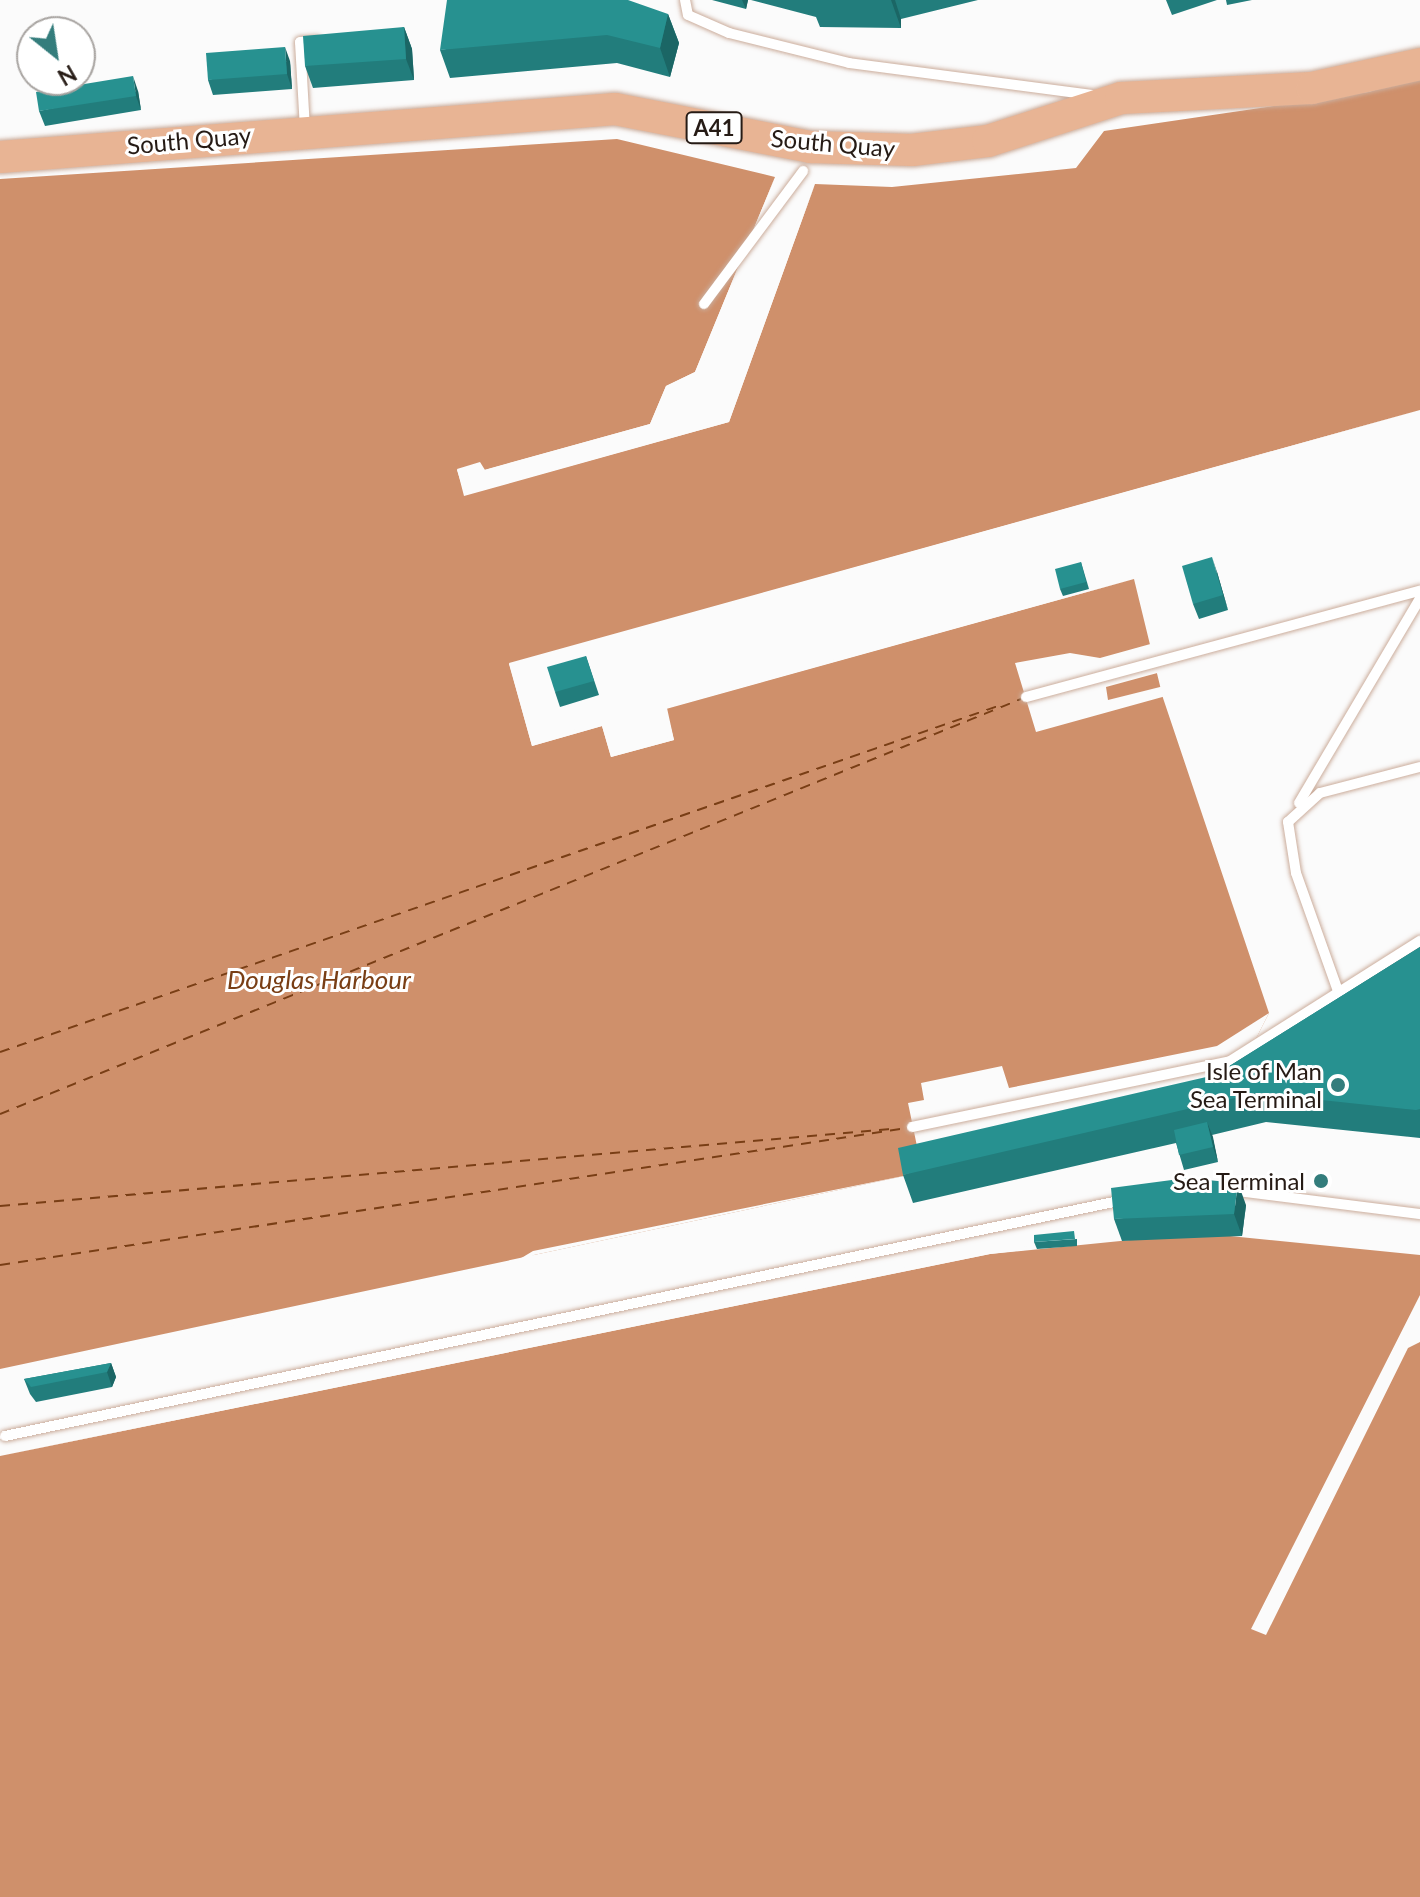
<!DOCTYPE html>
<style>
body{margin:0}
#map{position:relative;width:1420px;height:1897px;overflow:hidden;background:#fbfbfb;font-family:Lato,sans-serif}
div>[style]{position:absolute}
.water>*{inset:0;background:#cf906b}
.pier>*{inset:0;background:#fbfbfb}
.ferry>*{height:2px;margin-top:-1px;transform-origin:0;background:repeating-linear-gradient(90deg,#793e15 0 10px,transparent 0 18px)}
.roads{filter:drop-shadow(0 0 2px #cbad9c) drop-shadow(0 0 2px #cbad9c)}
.lane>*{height:10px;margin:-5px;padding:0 5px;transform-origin:5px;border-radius:5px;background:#fff}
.primary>*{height:32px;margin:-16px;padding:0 16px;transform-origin:16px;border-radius:16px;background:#e8b494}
.wall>*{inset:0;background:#227d7c}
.shaded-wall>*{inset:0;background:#1b6665}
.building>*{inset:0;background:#279190}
.dots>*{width:22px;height:22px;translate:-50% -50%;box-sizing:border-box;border:4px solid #fff;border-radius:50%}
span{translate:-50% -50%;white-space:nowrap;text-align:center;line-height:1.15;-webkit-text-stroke:6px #fff;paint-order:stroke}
.shield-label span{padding:2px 6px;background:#fff;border:2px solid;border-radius:6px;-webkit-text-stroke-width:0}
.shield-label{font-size:22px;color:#261b15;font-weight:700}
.street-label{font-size:24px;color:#261b15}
.poi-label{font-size:24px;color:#261b15}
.right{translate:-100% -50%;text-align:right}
.water-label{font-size:26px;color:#793e15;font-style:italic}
.north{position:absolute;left:16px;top:16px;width:80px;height:80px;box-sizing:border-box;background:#fff;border:2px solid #a8a4a1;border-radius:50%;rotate:150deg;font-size:22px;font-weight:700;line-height:32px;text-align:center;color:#261b15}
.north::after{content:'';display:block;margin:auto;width:28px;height:36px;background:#347d7c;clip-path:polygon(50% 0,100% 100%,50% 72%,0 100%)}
</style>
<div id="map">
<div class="water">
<div style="clip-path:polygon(1420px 76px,1420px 410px,509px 664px,532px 746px,602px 726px,611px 757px,674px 740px,666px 709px,1134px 579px,1163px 698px,1269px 1013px,1236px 1078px,923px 1172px,0 1369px,0 179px,617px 139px,775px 177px,695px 372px,666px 386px,650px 424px,484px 470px,480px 463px,457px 470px,465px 495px,729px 422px,815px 184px,892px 187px,1076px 168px,1104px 131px,1369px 92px)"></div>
<div style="clip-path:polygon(1200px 1233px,1420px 1255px,1420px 1897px,0 1897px,0 1456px,990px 1254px)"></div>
</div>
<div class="pier">
<div style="clip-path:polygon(775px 177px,699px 374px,669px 389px,653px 427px,485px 474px,478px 467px,462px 472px,467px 491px,726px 419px,815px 184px,729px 422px,464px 496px,457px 469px,480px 462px,485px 470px,650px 424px,666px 386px,695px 372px)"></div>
<div style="clip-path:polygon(1420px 410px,514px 666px,535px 741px,602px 722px,613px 752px,669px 737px,665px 705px,1134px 579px,667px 708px,674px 740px,611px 757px,602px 726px,532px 746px,509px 663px)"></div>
<div style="clip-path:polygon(1154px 643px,1161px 672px,1106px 687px,1108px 700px,1164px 686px,1166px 696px,1036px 732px,1015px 663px,1070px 653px,1100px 658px)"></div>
<div style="clip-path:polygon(1269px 1013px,1236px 1078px,919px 1156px,908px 1103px,924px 1100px,921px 1083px,1002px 1066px,1009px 1088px,1217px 1046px)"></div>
<div style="clip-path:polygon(923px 1172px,534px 1255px,509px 1270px,0 1373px,508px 1266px,533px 1251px)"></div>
<div style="clip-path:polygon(1199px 1229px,990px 1254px,0 1456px,989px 1250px)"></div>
<div style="clip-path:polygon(1420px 1295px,1420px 1342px,1408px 1348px,1266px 1635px,1251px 1629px)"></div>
</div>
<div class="ferry">
<div style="left:0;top:1052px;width:1059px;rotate:-19.12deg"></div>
<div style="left:0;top:1114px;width:1102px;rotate:-22.12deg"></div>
<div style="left:0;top:1206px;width:894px;rotate:-4.94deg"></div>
<div style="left:0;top:1265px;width:917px;rotate:-8.59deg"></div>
</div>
<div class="roads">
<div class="lane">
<div style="left:685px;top:0;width:15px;rotate:79deg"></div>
<div style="left:688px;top:15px;width:45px;rotate:23.7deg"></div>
<div style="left:729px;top:33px;width:124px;rotate:14deg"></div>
<div style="left:849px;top:63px;width:244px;rotate:7.5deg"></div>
<div style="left:305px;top:129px;width:87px;rotate:-93.3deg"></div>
<div style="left:300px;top:42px;width:17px;rotate:-3deg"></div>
<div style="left:704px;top:304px;width:166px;rotate:-53.3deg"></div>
<div style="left:1026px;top:697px;width:408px;rotate:-15.1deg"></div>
<div style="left:1299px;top:803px;width:238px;rotate:-59.4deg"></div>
<div style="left:1338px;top:991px;width:125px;rotate:-109.6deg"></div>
<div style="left:1296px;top:873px;width:52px;rotate:-98.9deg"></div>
<div style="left:1288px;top:822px;width:43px;rotate:-42.2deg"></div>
<div style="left:1320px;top:793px;width:103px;rotate:-14.6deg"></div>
<div style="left:912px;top:1127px;width:325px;rotate:-11.7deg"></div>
<div style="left:1230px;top:1061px;width:225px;rotate:-32.3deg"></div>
<div style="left:1229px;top:1190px;width:193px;rotate:7.2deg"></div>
<div style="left:5px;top:1436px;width:1143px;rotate:-11.92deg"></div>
</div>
<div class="primary">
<div style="left:0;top:157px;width:617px;rotate:-4.46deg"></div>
<div style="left:615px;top:109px;width:200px;rotate:11deg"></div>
<div style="left:811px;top:147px;width:101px;rotate:1.7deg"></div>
<div style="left:912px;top:150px;width:77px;rotate:-6.8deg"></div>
<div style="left:988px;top:141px;width:140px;rotate:-17.9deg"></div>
<div style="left:1121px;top:98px;width:191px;rotate:-3deg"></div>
<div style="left:1312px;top:88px;width:111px;rotate:-12.5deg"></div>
</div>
</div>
<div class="wall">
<div style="clip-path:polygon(712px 0,748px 0,746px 9px)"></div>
<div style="clip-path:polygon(751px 0,978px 0,901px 19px,901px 28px,820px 27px,816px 17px)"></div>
<div style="clip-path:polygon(1166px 0,1217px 0,1172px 15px)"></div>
<div style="clip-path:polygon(1226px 0,1252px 0,1227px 5px)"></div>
<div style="clip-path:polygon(668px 14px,679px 43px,670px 77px,617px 63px,450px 78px,440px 50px)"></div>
<div style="clip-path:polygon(404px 27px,412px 49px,414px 80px,313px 88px,305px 66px)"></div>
<div style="clip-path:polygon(290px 61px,292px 89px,213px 95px,208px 80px)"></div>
<div style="clip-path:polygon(138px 91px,141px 110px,45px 126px,39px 111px)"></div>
<div style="clip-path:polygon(1081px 562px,1089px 589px,1063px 596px,1060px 589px)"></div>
<div style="clip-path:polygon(1217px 572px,1228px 610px,1199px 619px,1193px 604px)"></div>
<div style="clip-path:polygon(586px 656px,599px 695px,560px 707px,555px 692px)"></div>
<div style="clip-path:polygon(1420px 947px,1420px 1138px,1266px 1122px,1212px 1135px,1218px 1162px,1184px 1170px,1176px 1143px,913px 1203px,903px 1175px,1215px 1075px)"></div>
<div style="clip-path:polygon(1246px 1205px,1242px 1236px,1122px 1241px,1114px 1219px)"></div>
<div style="clip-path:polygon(1077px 1239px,1077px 1246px,1037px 1249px,1034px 1242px)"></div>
<div style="clip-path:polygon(111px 1363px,116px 1377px,112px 1387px,36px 1402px,30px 1394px,24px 1379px)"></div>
</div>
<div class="shaded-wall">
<div style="clip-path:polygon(742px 0,748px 0,746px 9px)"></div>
<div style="clip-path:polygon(891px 0,895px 0,901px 19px,901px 28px)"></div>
<div style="clip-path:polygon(668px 14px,679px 43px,670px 77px,660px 48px)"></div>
<div style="clip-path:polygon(404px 27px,412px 49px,414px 80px,406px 59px)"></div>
<div style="clip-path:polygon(285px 47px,290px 61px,292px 89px,287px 74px)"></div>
<div style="clip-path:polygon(133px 76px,138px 91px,141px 110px,136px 96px)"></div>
<div style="clip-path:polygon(1212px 557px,1217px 572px,1228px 610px,1223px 595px)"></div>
<div style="clip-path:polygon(1207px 1122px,1213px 1137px,1218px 1162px,1213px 1147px)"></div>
<div style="clip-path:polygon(1238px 1183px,1246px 1205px,1242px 1236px,1234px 1214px)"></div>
<div style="clip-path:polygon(111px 1363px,116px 1377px,112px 1387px,107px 1372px)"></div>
</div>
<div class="building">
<div style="clip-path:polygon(447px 0,628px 0,668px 14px,660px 48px,607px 35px,440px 50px)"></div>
<div style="clip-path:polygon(404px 27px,406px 59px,305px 66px,303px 36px)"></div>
<div style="clip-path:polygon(285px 47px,287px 74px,208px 80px,206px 53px)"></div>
<div style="clip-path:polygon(133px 76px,136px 96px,39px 111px,36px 92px)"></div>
<div style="clip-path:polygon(1212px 557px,1223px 595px,1193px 604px,1182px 566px)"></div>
<div style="clip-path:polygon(1081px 562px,1086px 582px,1060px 589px,1055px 569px)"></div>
<div style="clip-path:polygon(586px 656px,594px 681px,555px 692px,547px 667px)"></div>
<div style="clip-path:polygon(1420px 947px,1420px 1109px,1416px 1110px,1256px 1093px,903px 1175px,898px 1148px,1215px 1075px)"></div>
<div style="clip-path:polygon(1207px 1122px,1213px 1147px,1179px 1155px,1174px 1130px)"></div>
<div style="clip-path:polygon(1187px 1178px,1238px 1183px,1234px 1214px,1114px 1219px,1111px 1188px)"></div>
<div style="clip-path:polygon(1074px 1231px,1075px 1239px,1034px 1242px,1034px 1235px)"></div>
<div style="clip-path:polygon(111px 1363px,107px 1372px,31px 1387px,24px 1379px)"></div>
</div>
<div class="dots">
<div style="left:1338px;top:1085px;background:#347d7c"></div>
<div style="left:1321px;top:1181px;background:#347d7c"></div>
</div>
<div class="shield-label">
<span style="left:714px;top:128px">A41</span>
</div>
<div class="street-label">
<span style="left:189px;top:140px;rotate:-5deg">South Quay</span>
<span style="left:833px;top:143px;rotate:5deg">South Quay</span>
</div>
<div class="poi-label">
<span class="right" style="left:1322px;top:1085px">Isle of Man<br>Sea Terminal</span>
<span class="right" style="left:1305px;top:1181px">Sea Terminal</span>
</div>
<div class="water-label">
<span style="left:319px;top:980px">Douglas Harbour</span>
</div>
<div class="north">N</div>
</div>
